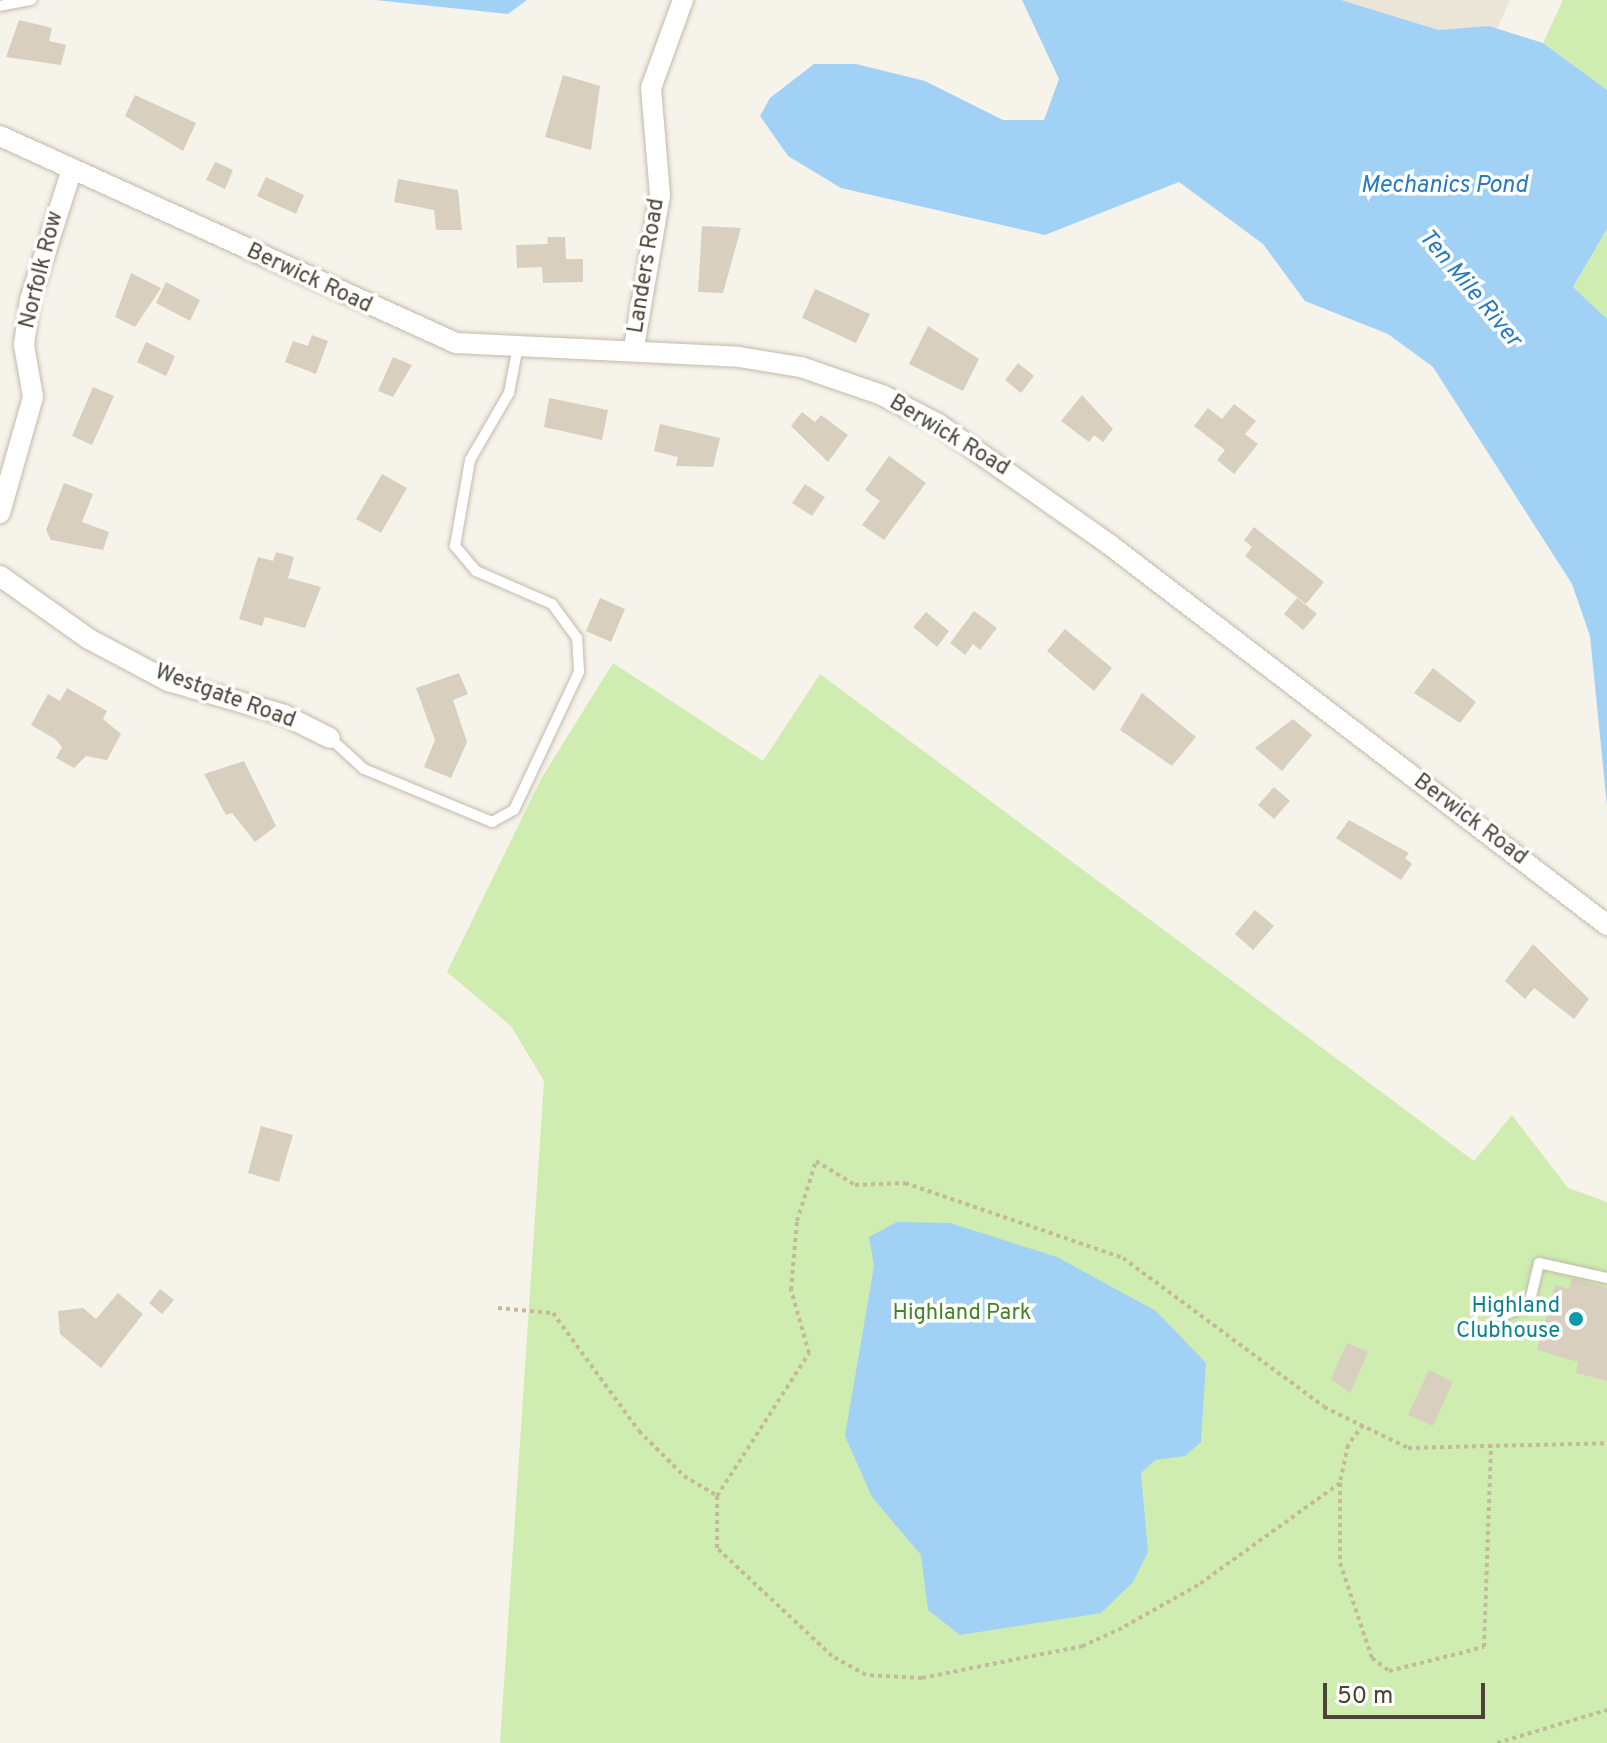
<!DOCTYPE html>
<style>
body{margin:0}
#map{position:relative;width:1607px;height:1743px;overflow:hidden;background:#f6f3ea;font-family:Overpass,sans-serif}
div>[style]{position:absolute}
.residential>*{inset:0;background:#eae5d7}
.green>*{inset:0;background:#cfedb0}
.water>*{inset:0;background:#a2d1f6}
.building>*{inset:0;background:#d9cfbe}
.path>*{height:4px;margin-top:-2px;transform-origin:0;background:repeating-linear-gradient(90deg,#c5b89b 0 4px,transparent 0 8px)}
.roads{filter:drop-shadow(0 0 2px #c2bbab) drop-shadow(0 0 2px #c2bbab)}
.service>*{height:10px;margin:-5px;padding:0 5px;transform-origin:5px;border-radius:5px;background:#fff}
.minor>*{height:20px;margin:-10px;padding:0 10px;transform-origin:10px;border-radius:10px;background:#fff}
.dots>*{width:22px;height:22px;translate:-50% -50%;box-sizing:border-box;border:4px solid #fff;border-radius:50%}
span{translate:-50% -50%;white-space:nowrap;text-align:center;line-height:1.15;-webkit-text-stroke:7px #fff;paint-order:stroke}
.street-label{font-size:22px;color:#4b4437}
.culture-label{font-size:22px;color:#0d838f}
.right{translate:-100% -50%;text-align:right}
.park-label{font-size:22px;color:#458224}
.water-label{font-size:24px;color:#267ac0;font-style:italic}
.scale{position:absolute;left:1323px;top:1683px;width:162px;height:36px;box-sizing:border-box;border:4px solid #4b4437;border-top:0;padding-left:10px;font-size:24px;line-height:28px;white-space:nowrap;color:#4b4437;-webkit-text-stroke:6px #fff;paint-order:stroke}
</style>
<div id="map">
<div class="residential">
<div style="clip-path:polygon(1341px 0,1510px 0,1497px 29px,1440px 30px)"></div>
</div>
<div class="green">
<div style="clip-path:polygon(1563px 0,1607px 0,1607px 90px,1543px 43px)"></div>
<div style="clip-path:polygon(1607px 229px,1607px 319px,1573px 287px)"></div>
<div style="clip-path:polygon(613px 663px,763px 761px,820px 674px,1474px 1161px,1512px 1115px,1568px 1188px,1607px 1202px,1607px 1743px,500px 1743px,544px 1081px,511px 1026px,447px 972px,541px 779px)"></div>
</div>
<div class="water">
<div style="clip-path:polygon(375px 0,527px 0,508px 14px)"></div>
<div style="clip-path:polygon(1022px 0,1341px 0,1439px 30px,1489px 26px,1543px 43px,1607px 90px,1607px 229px,1573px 287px,1607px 319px,1607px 806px,1590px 636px,1572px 584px,1433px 367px,1388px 334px,1305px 301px,1263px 244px,1179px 182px,1045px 235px,841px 188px,788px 156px,760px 116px,770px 98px,814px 64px,856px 64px,925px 81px,1003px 120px,1044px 120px,1059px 79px)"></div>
<div style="clip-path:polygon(897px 1222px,950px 1223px,1057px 1257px,1156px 1311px,1206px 1363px,1201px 1442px,1185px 1456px,1155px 1460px,1141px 1473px,1148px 1552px,1133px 1582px,1101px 1613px,960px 1635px,928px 1610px,921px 1555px,872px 1497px,845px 1436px,874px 1266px,869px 1237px)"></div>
</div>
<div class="building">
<div style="clip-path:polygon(19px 20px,52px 28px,49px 41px,66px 45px,61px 65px,6px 57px)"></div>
<div style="clip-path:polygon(563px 75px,600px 86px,591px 150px,545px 137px)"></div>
<div style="clip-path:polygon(135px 95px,196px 123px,183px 151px,125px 116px)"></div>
<div style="clip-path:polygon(215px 162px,233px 170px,225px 189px,206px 180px)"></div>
<div style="clip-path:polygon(266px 177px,304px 195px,296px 214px,257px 196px)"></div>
<div style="clip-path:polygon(398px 179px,458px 190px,462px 230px,436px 230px,434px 210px,394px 202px)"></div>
<div style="clip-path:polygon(702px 226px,741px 228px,723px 293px,698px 292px)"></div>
<div style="clip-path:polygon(547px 237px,565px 237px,566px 259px,583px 259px,583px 282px,543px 283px,542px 267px,517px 268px,516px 245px,548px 244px)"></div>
<div style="clip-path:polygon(131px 273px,161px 288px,135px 327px,115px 317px)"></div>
<div style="clip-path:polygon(166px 282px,200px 300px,190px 321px,156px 303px)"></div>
<div style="clip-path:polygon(815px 289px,870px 314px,856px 343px,802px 318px)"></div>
<div style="clip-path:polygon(928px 326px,979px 359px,963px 391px,909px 364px)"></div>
<div style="clip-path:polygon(312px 335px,328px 341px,316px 374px,285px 362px,293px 341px,308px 346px)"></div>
<div style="clip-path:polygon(146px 342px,175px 356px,166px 376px,137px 362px)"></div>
<div style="clip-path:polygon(393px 357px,412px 365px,393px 397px,378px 391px)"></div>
<div style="clip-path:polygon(1018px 363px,1034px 376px,1021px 393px,1005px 380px)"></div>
<div style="clip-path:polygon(93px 387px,114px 396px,92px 445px,72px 436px)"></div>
<div style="clip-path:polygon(1082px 395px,1113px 429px,1103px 442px,1094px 435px,1089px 442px,1061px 421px)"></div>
<div style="clip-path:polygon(549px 398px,608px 410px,602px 440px,544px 427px)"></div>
<div style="clip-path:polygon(1234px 404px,1256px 421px,1245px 434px,1258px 444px,1234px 474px,1217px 460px,1225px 450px,1194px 426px,1208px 408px,1222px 419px)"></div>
<div style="clip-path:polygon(802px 412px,815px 422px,821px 415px,848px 435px,828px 462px,791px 426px)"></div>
<div style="clip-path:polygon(660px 424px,720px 438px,713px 467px,676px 466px,678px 457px,654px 451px)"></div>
<div style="clip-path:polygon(889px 456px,926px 483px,884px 540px,862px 525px,880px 501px,865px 490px)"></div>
<div style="clip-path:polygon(382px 474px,407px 488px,381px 533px,356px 519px)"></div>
<div style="clip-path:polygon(64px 483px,93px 494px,82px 522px,109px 532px,103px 550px,51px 540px,46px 530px)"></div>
<div style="clip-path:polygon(805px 484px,825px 497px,812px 516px,792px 503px)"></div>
<div style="clip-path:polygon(1254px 527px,1324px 582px,1306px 604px,1245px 556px,1252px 547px,1244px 540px)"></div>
<div style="clip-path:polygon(276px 552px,294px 557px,288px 578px,321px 587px,305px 628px,265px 617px,262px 626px,239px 619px,258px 557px,273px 561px)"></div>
<div style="clip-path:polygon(600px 598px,625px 609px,611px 642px,586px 631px)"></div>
<div style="clip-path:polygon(1297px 598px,1317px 614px,1303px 630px,1284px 614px)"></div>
<div style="clip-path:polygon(974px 611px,997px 628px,980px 650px,973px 644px,965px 655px,950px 643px)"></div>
<div style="clip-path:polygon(926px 612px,949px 631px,937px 647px,913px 627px)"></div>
<div style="clip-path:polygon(1065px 629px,1112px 668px,1094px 691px,1047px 651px)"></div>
<div style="clip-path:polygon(1433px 668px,1476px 702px,1460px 723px,1414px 693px)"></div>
<div style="clip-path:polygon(459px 673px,468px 694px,453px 700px,467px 742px,451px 778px,424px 767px,435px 740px,416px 688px)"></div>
<div style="clip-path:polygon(67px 688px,107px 711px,103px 719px,121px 734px,107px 760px,86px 756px,74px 768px,56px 758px,62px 747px,55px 739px,31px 725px,48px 694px,60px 701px)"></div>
<div style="clip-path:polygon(1142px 693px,1196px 737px,1172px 766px,1120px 730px)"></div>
<div style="clip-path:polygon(1293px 719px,1312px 735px,1282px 771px,1255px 748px)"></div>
<div style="clip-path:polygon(244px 761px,276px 826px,255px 842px,232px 813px,226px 815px,204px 774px)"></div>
<div style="clip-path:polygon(1274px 787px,1290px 801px,1274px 819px,1258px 805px)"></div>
<div style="clip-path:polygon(1349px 820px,1409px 853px,1405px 858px,1412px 864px,1401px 880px,1336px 838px)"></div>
<div style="clip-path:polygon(1255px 910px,1274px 926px,1253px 950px,1235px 934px)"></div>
<div style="clip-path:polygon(1533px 944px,1589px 999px,1574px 1019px,1534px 988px,1525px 999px,1505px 981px)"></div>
<div style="clip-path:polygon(261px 1126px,293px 1135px,279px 1182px,248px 1173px)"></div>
<div style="clip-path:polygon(1572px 1278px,1607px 1288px,1607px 1381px,1576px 1373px,1578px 1362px,1537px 1350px,1555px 1285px,1569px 1289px)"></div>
<div style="clip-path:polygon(160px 1289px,174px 1300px,162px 1314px,149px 1303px)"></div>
<div style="clip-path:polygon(118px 1293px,143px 1314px,101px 1368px,60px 1334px,58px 1311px,83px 1308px,96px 1319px)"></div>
<div style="clip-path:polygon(1347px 1343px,1368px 1352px,1350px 1393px,1331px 1379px)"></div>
<div style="clip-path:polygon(1429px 1370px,1453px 1382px,1433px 1426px,1408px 1415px)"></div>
</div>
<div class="path">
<div style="left:498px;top:1308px;width:55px;rotate:5.2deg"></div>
<div style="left:553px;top:1313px;width:146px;rotate:53.9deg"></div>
<div style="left:639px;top:1431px;width:64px;rotate:45deg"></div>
<div style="left:684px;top:1476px;width:39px;rotate:31deg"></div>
<div style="left:1363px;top:1425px;width:25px;rotate:127deg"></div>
<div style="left:1348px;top:1445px;width:39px;rotate:102deg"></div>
<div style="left:1340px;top:1483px;width:80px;rotate:90deg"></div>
<div style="left:1340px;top:1563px;width:100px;rotate:71.4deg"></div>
<div style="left:1372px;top:1658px;width:21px;rotate:37deg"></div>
<div style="left:1389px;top:1671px;width:98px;rotate:-14.2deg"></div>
<div style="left:1484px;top:1647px;width:202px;rotate:-88deg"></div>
<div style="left:1340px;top:1483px;width:175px;rotate:144.3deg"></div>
<div style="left:1198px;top:1585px;width:87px;rotate:150.5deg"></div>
<div style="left:1122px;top:1628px;width:43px;rotate:155.2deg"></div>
<div style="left:1083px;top:1646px;width:164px;rotate:168.8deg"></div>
<div style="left:922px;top:1678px;width:56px;rotate:-176.9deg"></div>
<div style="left:866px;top:1675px;width:39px;rotate:-151deg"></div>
<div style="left:832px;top:1656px;width:158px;rotate:-136.8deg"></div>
<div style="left:717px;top:1548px;width:52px;rotate:-90deg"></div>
<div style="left:717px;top:1496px;width:170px;rotate:-57.2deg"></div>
<div style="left:809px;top:1353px;width:66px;rotate:-105.9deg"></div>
<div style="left:791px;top:1290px;width:69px;rotate:-85deg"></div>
<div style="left:797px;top:1221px;width:63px;rotate:-72.4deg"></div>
<div style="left:816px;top:1161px;width:46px;rotate:31.6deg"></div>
<div style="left:855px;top:1185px;width:50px;rotate:-2.3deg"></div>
<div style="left:905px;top:1183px;width:231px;rotate:19deg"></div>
<div style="left:1123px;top:1258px;width:250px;rotate:36.5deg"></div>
<div style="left:1324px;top:1407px;width:93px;rotate:26deg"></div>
<div style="left:1408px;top:1448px;width:199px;rotate:-1.4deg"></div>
<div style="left:1497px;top:1743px;width:115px;rotate:-16.7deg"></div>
</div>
<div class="roads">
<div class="service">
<div style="left:0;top:6px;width:32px;rotate:-11deg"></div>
<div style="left:330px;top:738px;width:46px;rotate:42.4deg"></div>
<div style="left:364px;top:769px;width:139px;rotate:22.5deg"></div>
<div style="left:492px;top:822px;width:25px;rotate:-29deg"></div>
<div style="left:514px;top:810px;width:153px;rotate:-64.8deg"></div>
<div style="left:579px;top:672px;width:34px;rotate:-93deg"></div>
<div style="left:577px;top:638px;width:42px;rotate:-126.3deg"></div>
<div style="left:552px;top:604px;width:83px;rotate:-156.5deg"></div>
<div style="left:476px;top:571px;width:33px;rotate:-130deg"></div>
<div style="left:455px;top:546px;width:87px;rotate:-80.1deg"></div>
<div style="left:470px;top:460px;width:78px;rotate:-59.8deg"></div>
<div style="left:509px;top:393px;width:48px;rotate:-79.2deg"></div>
<div style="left:1506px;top:1314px;width:25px;rotate:-21deg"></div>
<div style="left:1529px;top:1305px;width:43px;rotate:-76.6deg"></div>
<div style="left:1539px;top:1263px;width:70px;rotate:12.4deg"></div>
</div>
<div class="minor">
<div style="left:0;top:136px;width:501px;rotate:24.42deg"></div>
<div style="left:456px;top:343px;width:283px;rotate:2.8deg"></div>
<div style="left:739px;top:357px;width:63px;rotate:9.2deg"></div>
<div style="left:801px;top:367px;width:86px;rotate:19.1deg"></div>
<div style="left:882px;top:395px;width:63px;rotate:27.4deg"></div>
<div style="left:938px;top:424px;width:210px;rotate:35.1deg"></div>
<div style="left:1110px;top:545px;width:626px;rotate:37.4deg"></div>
<div style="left:634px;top:347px;width:154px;rotate:-80.3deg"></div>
<div style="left:660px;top:195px;width:107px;rotate:-94.8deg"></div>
<div style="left:651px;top:88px;width:94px;rotate:-70deg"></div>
<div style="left:0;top:513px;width:121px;rotate:-74.1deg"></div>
<div style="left:33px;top:397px;width:53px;rotate:-99.8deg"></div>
<div style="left:24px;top:345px;width:45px;rotate:-82.4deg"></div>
<div style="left:30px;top:300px;width:138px;rotate:-72.2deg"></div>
<div style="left:0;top:576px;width:109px;rotate:35.3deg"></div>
<div style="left:89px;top:639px;width:89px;rotate:28deg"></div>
<div style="left:168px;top:681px;width:121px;rotate:16.3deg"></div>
<div style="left:284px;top:715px;width:51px;rotate:26.6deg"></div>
</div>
</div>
<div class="dots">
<div style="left:1576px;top:1319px;background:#0f9aa8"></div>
</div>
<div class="street-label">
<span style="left:647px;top:266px;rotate:-81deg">Landers Road</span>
<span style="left:42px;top:270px;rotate:-76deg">Norfolk Row</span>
<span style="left:309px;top:279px;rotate:25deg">Berwick Road</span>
<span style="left:949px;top:436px;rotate:31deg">Berwick Road</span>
<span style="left:225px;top:697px;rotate:20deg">Westgate Road</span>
<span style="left:1470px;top:820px;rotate:37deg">Berwick Road</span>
</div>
<div class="culture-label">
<span class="right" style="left:1560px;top:1319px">Highland<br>Clubhouse</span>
</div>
<div class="park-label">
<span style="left:962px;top:1314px">Highland Park</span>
</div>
<div class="water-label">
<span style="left:1444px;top:187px">Mechanics Pond</span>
<span style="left:1469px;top:289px;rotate:50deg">Ten Mile River</span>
</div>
<div class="scale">50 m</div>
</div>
